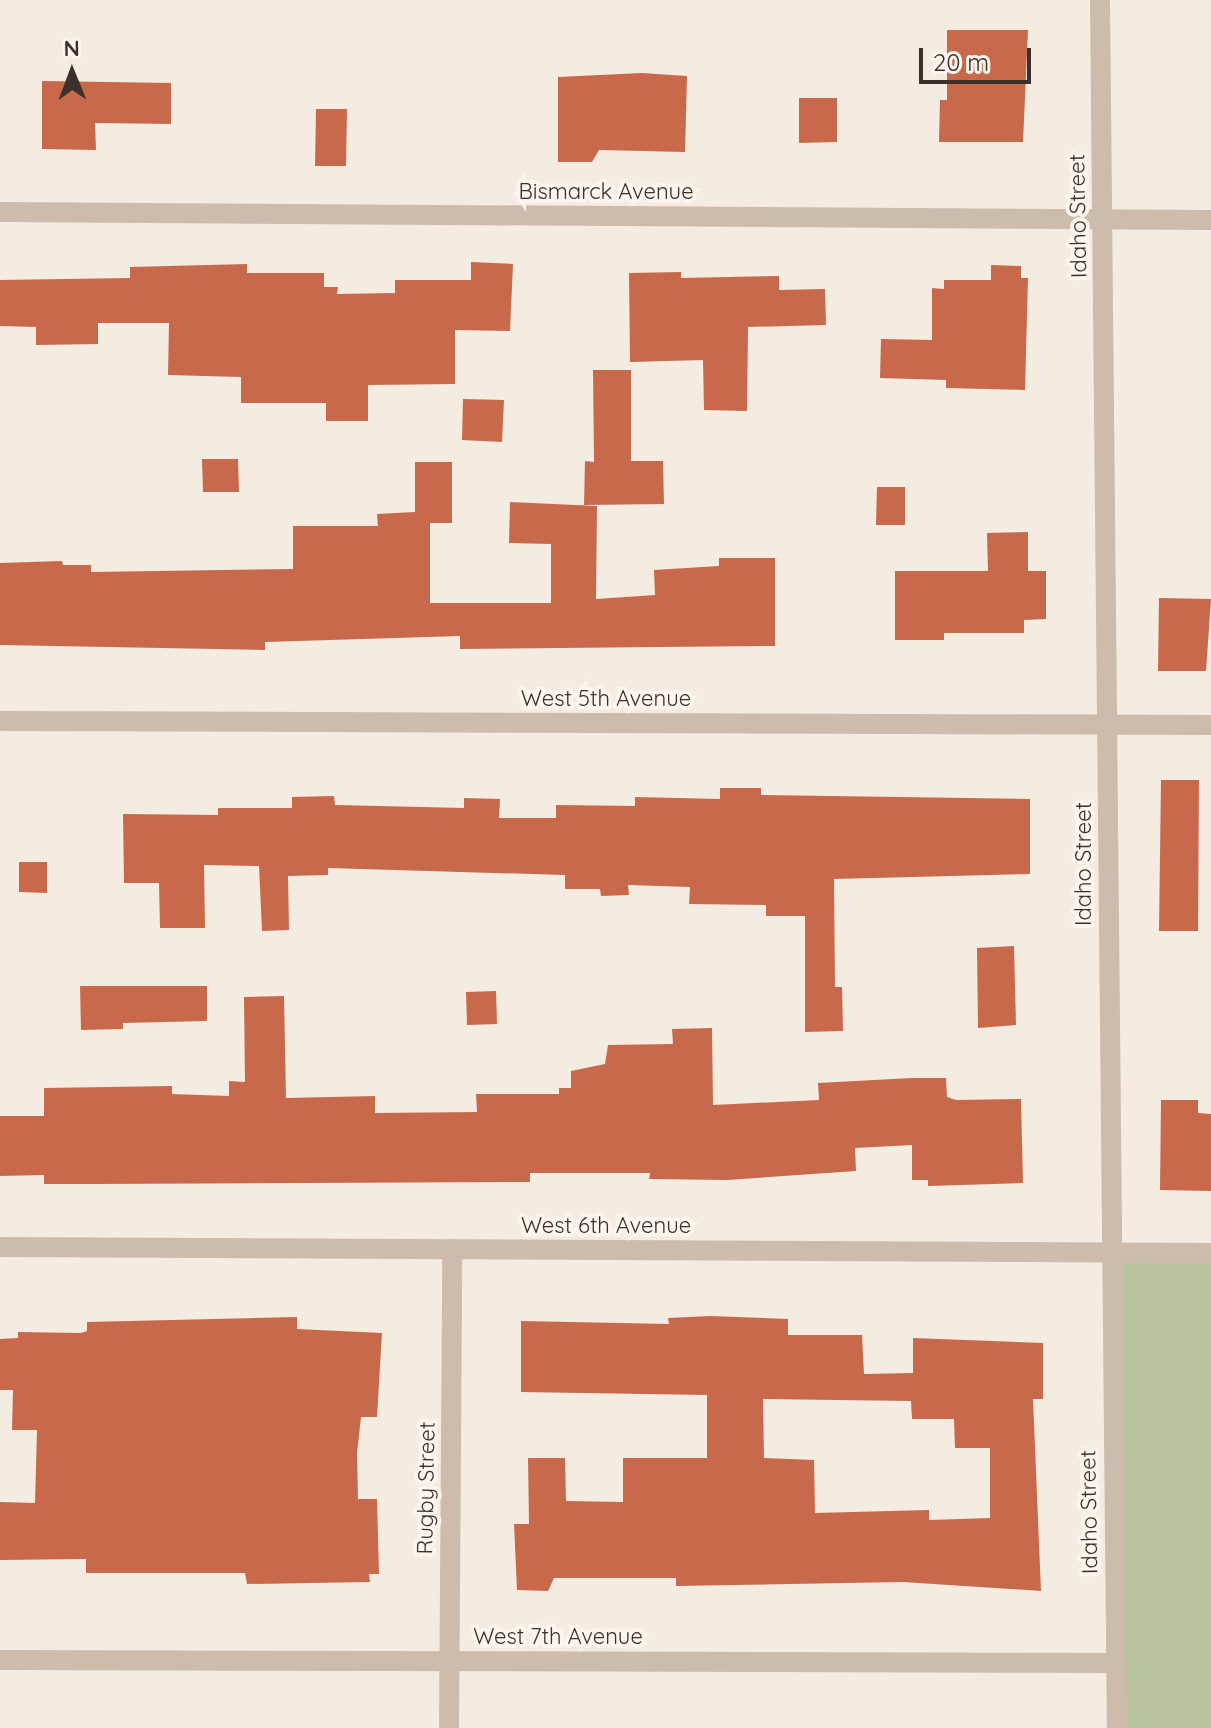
<!DOCTYPE html>
<style>
body{margin:0}
#map{position:relative;width:1211px;height:1728px;overflow:hidden;background:#f4ebe1;font-family:Quicksand,sans-serif}
div>[style]{position:absolute}
.green>*{inset:0;background:#b8c4a0}
.building>*{inset:0;background:#c8694b}
.minor>*{height:20px;margin:-10px;padding:0 10px;transform-origin:10px;border-radius:10px;background:#cdbbac}
span{translate:-50% -50%;white-space:nowrap;text-align:center;line-height:1.15;-webkit-text-stroke:8px #fbf5ee;paint-order:stroke}
.street-label{font-size:22px;color:#3b302b}
.north{position:absolute;left:32px;top:32px;width:80px;height:80px;-webkit-text-stroke:6px #fbf5ee;paint-order:stroke;rotate:359deg;font-size:22px;font-weight:700;line-height:32px;text-align:center;color:#3b302b}
.north::after{content:'';display:block;margin:auto;width:28px;height:36px;background:#3b302b;clip-path:polygon(50% 0,100% 100%,50% 72%,0 100%)}
.scale{position:absolute;left:919px;top:48px;width:112px;height:36px;box-sizing:border-box;border:4px solid #3b302b;border-top:0;padding-left:10px;font-size:24px;line-height:28px;white-space:nowrap;color:#3b302b;-webkit-text-stroke:6px #fbf5ee;paint-order:stroke}
</style>
<div id="map">
<div class="green">
<div style="clip-path:polygon(1110px 1253px,1211px 1253px,1211px 1728px,1117px 1728px)"></div>
</div>
<div class="building">
<div style="clip-path:polygon(947px 30px,1028px 30px,1023px 142px,939px 142px,940px 100px,947px 100px)"></div>
<div style="clip-path:polygon(642px 73px,687px 76px,685px 152px,599px 150px,592px 162px,558px 162px,558px 77px)"></div>
<div style="clip-path:polygon(42px 81px,171px 83px,171px 124px,95px 123px,96px 150px,42px 149px)"></div>
<div style="clip-path:polygon(799px 98px,837px 98px,837px 142px,799px 143px)"></div>
<div style="clip-path:polygon(316px 109px,347px 109px,346px 166px,315px 166px)"></div>
<div style="clip-path:polygon(471px 262px,513px 264px,510px 331px,455px 330px,455px 384px,368px 385px,368px 421px,326px 421px,326px 403px,241px 403px,241px 377px,168px 375px,169px 323px,98px 323px,98px 344px,36px 345px,36px 327px,0 326px,0 280px,130px 278px,130px 267px,247px 264px,247px 273px,324px 273px,324px 287px,338px 287px,337px 294px,395px 293px,395px 280px,471px 280px)"></div>
<div style="clip-path:polygon(991px 265px,1021px 266px,1021px 278px,1028px 278px,1025px 390px,946px 388px,946px 380px,880px 378px,881px 339px,932px 340px,932px 288px,944px 289px,944px 280px,991px 280px)"></div>
<div style="clip-path:polygon(681px 272px,681px 278px,779px 276px,779px 290px,825px 289px,826px 325px,748px 327px,747px 411px,704px 410px,703px 360px,630px 362px,629px 273px)"></div>
<div style="clip-path:polygon(593px 370px,631px 370px,631px 461px,663px 461px,664px 504px,584px 505px,585px 461px,594px 462px)"></div>
<div style="clip-path:polygon(463px 399px,504px 400px,502px 442px,462px 440px)"></div>
<div style="clip-path:polygon(202px 459px,238px 459px,239px 492px,203px 492px)"></div>
<div style="clip-path:polygon(415px 462px,452px 462px,452px 523px,430px 523px,430px 603px,551px 603px,551px 544px,509px 543px,510px 502px,597px 506px,596px 599px,655px 595px,654px 570px,719px 566px,719px 558px,775px 558px,775px 646px,460px 649px,460px 636px,265px 642px,265px 650px,0 645px,0 563px,62px 561px,63px 565px,91px 565px,91px 572px,293px 569px,293px 526px,378px 526px,377px 514px,415px 512px)"></div>
<div style="clip-path:polygon(877px 487px,905px 487px,905px 525px,876px 525px)"></div>
<div style="clip-path:polygon(1028px 532px,1028px 571px,1046px 571px,1046px 619px,1024px 620px,1024px 633px,944px 633px,944px 640px,895px 640px,895px 571px,988px 571px,987px 533px)"></div>
<div style="clip-path:polygon(1159px 598px,1211px 599px,1206px 671px,1158px 671px)"></div>
<div style="clip-path:polygon(1161px 780px,1199px 780px,1198px 931px,1159px 931px)"></div>
<div style="clip-path:polygon(720px 788px,761px 788px,761px 795px,1030px 799px,1030px 874px,834px 879px,835px 987px,842px 987px,843px 1031px,805px 1032px,805px 916px,766px 916px,766px 905px,689px 904px,690px 887px,628px 885px,629px 895px,601px 896px,600px 889px,565px 889px,565px 875px,328px 868px,328px 875px,288px 876px,289px 930px,262px 931px,259px 866px,204px 865px,205px 928px,160px 928px,159px 883px,124px 883px,123px 814px,218px 815px,218px 808px,292px 808px,292px 797px,334px 796px,335px 805px,464px 808px,464px 798px,500px 799px,499px 818px,556px 818px,556px 805px,635px 806px,635px 797px,720px 799px)"></div>
<div style="clip-path:polygon(19px 862px,47px 862px,47px 893px,19px 892px)"></div>
<div style="clip-path:polygon(1014px 946px,1016px 1025px,978px 1028px,977px 948px)"></div>
<div style="clip-path:polygon(80px 986px,207px 986px,207px 1021px,123px 1023px,123px 1029px,81px 1030px)"></div>
<div style="clip-path:polygon(496px 991px,497px 1024px,467px 1025px,466px 992px)"></div>
<div style="clip-path:polygon(284px 996px,286px 1098px,375px 1096px,375px 1113px,477px 1112px,476px 1094px,559px 1094px,559px 1088px,571px 1088px,571px 1071px,605px 1064px,608px 1045px,673px 1044px,672px 1029px,712px 1028px,713px 1105px,819px 1100px,818px 1083px,912px 1078px,946px 1078px,947px 1097px,956px 1100px,1021px 1099px,1023px 1183px,928px 1186px,928px 1180px,912px 1180px,912px 1145px,855px 1148px,856px 1171px,728px 1180px,649px 1179px,650px 1173px,530px 1173px,530px 1182px,90px 1184px,44px 1184px,44px 1175px,0 1176px,0 1116px,44px 1116px,44px 1088px,172px 1086px,172px 1094px,229px 1096px,229px 1081px,245px 1082px,244px 997px)"></div>
<div style="clip-path:polygon(1161px 1100px,1198px 1100px,1198px 1113px,1211px 1114px,1211px 1191px,1160px 1190px)"></div>
<div style="clip-path:polygon(evenodd,710px 1316px,788px 1319px,788px 1335px,862px 1335px,864px 1374px,913px 1373px,913px 1338px,1043px 1343px,1043px 1399px,1033px 1399px,1041px 1591px,903px 1582px,676px 1586px,676px 1578px,554px 1578px,548px 1591px,517px 1590px,514px 1524px,529px 1524px,528px 1458px,565px 1458px,566px 1501px,623px 1502px,623px 1458px,707px 1458px,707px 1395px,521px 1392px,521px 1321px,669px 1324px,668px 1318px,710px 1316px,763px 1399px,911px 1401px,912px 1419px,954px 1419px,955px 1448px,990px 1448px,990px 1518px,929px 1520px,929px 1510px,815px 1513px,814px 1460px,764px 1458px,763px 1399px)"></div>
<div style="clip-path:polygon(297px 1317px,297px 1329px,382px 1333px,377px 1417px,361px 1417px,357px 1453px,358px 1499px,377px 1499px,379px 1574px,369px 1574px,370px 1582px,247px 1584px,245px 1573px,86px 1573px,86px 1559px,0 1560px,0 1502px,35px 1503px,37px 1430px,12px 1430px,13px 1390px,0 1390px,0 1339px,18px 1338px,18px 1332px,81px 1333px,87px 1331px,87px 1322px)"></div>
</div>
<div class="minor">
<div style="left:1100px;top:0;width:1728px;rotate:89.44deg"></div>
<div style="left:0;top:212px;width:1211px;rotate:0.38deg"></div>
<div style="left:0;top:721px;width:1211px;rotate:0.19deg"></div>
<div style="left:0;top:1247px;width:1211px;rotate:0.28deg"></div>
<div style="left:0;top:1660px;width:1115px;rotate:0.15deg"></div>
<div style="left:449px;top:1728px;width:479px;rotate:-89.6deg"></div>
</div>
<div class="street-label">
<span style="left:606px;top:192px">Bismarck Avenue</span>
<span style="left:1078px;top:216px;rotate:-91deg">Idaho Street</span>
<span style="left:606px;top:699px">West 5th Avenue</span>
<span style="left:1084px;top:864px;rotate:-90deg">Idaho Street</span>
<span style="left:606px;top:1226px">West 6th Avenue</span>
<span style="left:426px;top:1488px;rotate:-89deg">Rugby Street</span>
<span style="left:1089px;top:1512px;rotate:-91deg">Idaho Street</span>
<span style="left:558px;top:1637px">West 7th Avenue</span>
</div>
<div class="north">N</div>
<div class="scale">20 m</div>
</div>
